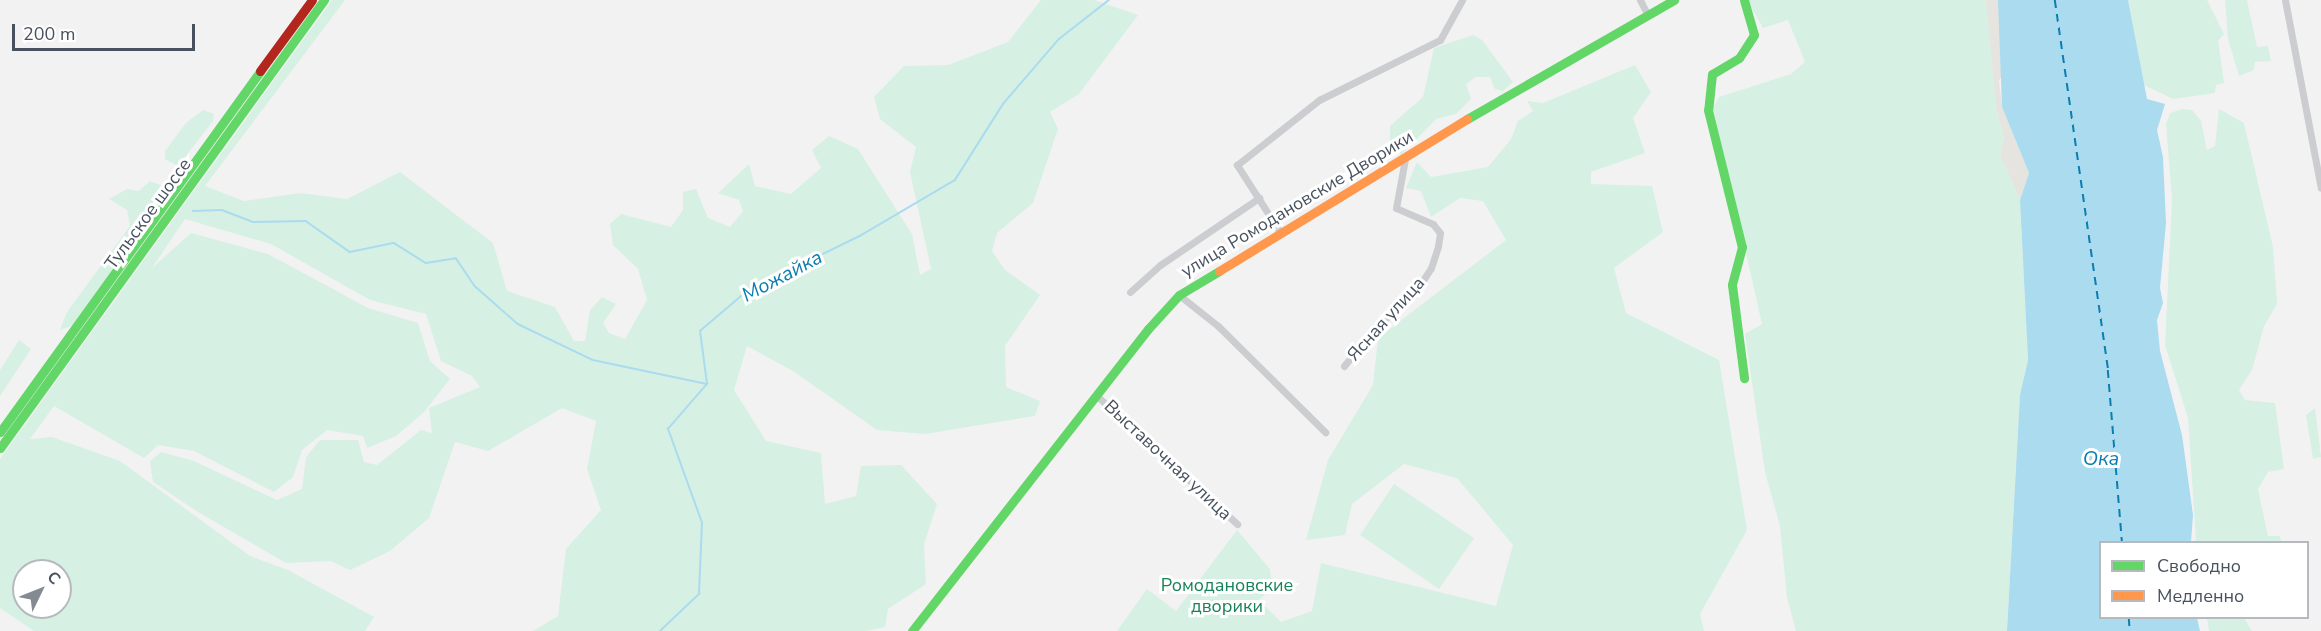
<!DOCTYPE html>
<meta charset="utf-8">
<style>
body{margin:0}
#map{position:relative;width:2321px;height:631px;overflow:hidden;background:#f2f2f2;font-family:"Nunito Sans",sans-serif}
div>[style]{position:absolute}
.green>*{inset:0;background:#d6f1e3}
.sand>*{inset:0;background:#e5e4de}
.water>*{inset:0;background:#abdbef}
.stream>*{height:1.5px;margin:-0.75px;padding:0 0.75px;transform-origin:0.75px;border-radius:0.75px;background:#abdbef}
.ferry>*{height:1.5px;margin-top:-0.75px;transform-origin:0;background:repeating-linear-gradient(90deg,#0a7eb0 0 8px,transparent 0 14px)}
.street>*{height:7px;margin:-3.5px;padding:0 3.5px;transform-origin:3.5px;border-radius:3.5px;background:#cccdd0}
.fast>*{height:9px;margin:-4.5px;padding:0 4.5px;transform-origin:4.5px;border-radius:4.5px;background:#63d668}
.slow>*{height:9px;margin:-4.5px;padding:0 4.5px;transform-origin:4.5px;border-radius:4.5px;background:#ff974d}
.jam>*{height:9px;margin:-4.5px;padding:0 4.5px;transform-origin:4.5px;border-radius:4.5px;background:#b3261e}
span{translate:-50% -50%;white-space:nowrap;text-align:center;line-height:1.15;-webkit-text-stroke:6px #fff;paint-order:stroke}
.street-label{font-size:18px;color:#48525f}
.park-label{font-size:18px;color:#168357}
.water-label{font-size:20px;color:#0a7eb0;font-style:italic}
.legend{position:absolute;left:2099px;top:541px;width:210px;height:78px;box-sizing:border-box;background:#fff;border:2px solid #b6babf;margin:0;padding:8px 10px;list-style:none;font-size:18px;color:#48525f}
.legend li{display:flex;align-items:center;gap:12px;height:30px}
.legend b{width:30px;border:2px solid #b6babf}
.north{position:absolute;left:12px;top:559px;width:60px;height:60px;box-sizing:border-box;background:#fff;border:2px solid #b6babf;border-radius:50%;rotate:47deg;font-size:16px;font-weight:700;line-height:24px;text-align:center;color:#48525f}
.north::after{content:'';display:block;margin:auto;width:21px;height:27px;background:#848a92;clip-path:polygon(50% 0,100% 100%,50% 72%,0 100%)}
.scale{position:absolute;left:12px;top:24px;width:183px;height:27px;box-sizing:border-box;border:3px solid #48525f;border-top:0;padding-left:8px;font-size:18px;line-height:21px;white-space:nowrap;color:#48525f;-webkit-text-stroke:4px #fff;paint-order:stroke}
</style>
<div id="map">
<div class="green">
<div style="clip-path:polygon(evenodd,332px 0,345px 0,205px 186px,244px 201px,300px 193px,347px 199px,400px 172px,493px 243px,507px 291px,555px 307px,574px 341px,585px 341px,590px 310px,602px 297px,616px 304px,603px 323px,609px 333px,625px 339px,647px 300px,638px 269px,613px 245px,610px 224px,621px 214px,671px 227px,683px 210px,683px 192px,696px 189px,708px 218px,730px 227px,743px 211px,739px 200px,718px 193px,749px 164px,755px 186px,791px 194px,821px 168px,812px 150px,829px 136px,858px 149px,912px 234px,920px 275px,931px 269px,910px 172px,916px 147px,880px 119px,874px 97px,904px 66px,948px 65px,1008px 42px,1041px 0,1094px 0,1138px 15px,1079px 94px,1050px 112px,1058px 129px,1033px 203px,997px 233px,992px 251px,1005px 270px,1040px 295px,1005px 346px,1006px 387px,1040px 401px,1035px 416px,925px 434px,877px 430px,793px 371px,747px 346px,734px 390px,766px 441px,821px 453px,825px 504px,856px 496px,861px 466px,901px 465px,937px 504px,924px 544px,926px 584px,888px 609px,885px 627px,866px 631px,533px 631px,558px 616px,566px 549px,601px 510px,587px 469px,596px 421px,562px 408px,488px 451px,455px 442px,429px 518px,390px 551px,350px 570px,331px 561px,286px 563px,198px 512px,153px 482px,150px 461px,161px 452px,194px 461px,277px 500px,302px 489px,306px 457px,320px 440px,358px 440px,364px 462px,377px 465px,421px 430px,432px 433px,429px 408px,480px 387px,472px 376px,441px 361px,426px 314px,370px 300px,271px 244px,185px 219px,152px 268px,191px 233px,268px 254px,368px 308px,418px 323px,430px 361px,450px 379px,424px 412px,396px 436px,367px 448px,363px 436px,327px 430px,302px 450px,293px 477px,274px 492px,194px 451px,158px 445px,144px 458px,54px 406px,30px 439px,52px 437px,120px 461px,250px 556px,288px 570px,374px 617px,365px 631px,34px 631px,0 608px,0 459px,332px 0,24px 571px,60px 571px,60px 607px,24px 607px,24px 571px)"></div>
<div style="clip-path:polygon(1747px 0,1986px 0,1996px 109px,2004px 137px,2000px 155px,2020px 200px,2028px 360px,2020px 395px,2007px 631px,1796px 631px,1787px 598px,1780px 526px,1765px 472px,1745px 334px,1762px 324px,1713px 107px,1719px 97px,1791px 74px,1805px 62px,1788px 20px,1763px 28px)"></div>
<div style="clip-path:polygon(2128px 0,2207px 0,2224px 34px,2218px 41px,2224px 83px,2216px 85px,2215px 93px,2173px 99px,2144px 85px)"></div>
<div style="clip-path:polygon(2225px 0,2247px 0,2257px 47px,2268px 46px,2271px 61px,2255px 62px,2254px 70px,2239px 76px,2228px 39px)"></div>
<div style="clip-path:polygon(1473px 35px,1482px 40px,1513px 82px,1503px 91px,1495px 89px,1490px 77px,1476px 77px,1466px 84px,1471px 99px,1456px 114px,1436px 119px,1401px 155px,1390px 143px,1390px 126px,1423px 97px,1434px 48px)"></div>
<div style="clip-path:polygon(1635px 65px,1651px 92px,1633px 118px,1645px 153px,1591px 172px,1591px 184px,1652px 186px,1663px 232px,1614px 268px,1626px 313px,1719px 360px,1747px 530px,1700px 614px,1704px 631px,1117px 631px,1147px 589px,1176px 611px,1237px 530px,1270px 569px,1272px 588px,1259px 600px,1281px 622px,1312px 611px,1321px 563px,1496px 606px,1513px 545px,1457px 478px,1404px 464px,1352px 504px,1345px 535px,1306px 540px,1328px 460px,1373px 385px,1378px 338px,1506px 240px,1483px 201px,1460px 198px,1431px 217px,1421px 191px,1406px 188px,1417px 162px,1431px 177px,1488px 167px,1511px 139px,1518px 121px,1533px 111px,1527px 101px,1543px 103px)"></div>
<div style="clip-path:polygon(2182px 109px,2192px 110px,2201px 121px,2207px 150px,2215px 146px,2219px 109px,2244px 123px,2273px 247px,2277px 304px,2264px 326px,2252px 370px,2239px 390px,2245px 400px,2275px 403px,2284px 469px,2268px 472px,2258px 489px,2268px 536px,2280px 536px,2281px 542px,2196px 542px,2188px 418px,2165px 345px,2172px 200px,2166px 124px,2170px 113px)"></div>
<div style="clip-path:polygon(203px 110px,214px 114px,213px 121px,178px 166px,165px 159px,165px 151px,186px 123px)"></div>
<div style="clip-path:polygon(150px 181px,170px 189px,72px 326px,60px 330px,67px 312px,130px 226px,127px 210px,109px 199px,127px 189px,139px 191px)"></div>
<div style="clip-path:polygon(19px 340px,31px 349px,0 396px,0 370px)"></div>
<div style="clip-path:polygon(2315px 408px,2321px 457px,2313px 459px,2306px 415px)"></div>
<div style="clip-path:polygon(1394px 484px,1474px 538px,1439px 589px,1360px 535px)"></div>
<div style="clip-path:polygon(2207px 618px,2244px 618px,2252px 631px,2209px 631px)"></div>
</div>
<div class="sand">
<div style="clip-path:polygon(1986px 0,1998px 0,2010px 62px,1999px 81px,2002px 107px,2029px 173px,2020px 200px,2000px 155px,2004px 137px,1996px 109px)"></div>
</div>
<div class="water">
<div style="clip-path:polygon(1998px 0,2128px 0,2147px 99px,2165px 104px,2157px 130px,2163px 157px,2166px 223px,2160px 288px,2163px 303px,2157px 320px,2160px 351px,2182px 435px,2193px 515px,2191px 542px,2100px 542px,2100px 618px,2197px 618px,2200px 631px,2007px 631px,2020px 395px,2028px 360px,2020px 200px,2029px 173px,2002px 107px)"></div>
</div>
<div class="stream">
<div style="left:193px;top:211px;width:29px;rotate:-2deg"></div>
<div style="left:222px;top:210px;width:33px;rotate:21deg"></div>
<div style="left:253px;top:222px;width:53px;rotate:-1.1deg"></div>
<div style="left:306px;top:221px;width:54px;rotate:35.2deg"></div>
<div style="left:350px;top:252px;width:45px;rotate:-11.6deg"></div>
<div style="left:394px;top:243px;width:38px;rotate:32deg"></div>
<div style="left:426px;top:263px;width:30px;rotate:-9deg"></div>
<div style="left:456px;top:258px;width:34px;rotate:56deg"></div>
<div style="left:475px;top:286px;width:57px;rotate:41.5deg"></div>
<div style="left:518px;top:324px;width:83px;rotate:25.6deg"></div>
<div style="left:593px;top:360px;width:116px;rotate:11.9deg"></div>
<div style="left:660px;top:631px;width:54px;rotate:-43.5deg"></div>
<div style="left:699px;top:594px;width:71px;rotate:-87.6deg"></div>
<div style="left:702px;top:523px;width:100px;rotate:-109.9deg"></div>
<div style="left:668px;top:429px;width:60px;rotate:-49.1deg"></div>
<div style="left:707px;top:384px;width:53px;rotate:-97.5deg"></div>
<div style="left:700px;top:331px;width:62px;rotate:-40.4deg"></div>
<div style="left:747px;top:291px;width:126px;rotate:-26deg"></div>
<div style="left:860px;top:236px;width:110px;rotate:-30.5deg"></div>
<div style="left:955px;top:180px;width:90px;rotate:-57.7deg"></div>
<div style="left:1003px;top:104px;width:86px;rotate:-49.3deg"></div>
<div style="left:1059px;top:39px;width:63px;rotate:-38deg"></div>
</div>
<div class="ferry">
<div style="left:2055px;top:0;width:374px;rotate:81.8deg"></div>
<div style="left:2108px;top:370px;width:173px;rotate:85.3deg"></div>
<div style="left:2129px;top:618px;width:13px;rotate:86deg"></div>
</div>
<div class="street">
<div style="left:1640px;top:0;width:16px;rotate:63deg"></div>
<div style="left:2285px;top:0;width:191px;rotate:79.2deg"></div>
<div style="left:1280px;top:232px;width:80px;rotate:-122.7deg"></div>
<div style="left:1237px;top:165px;width:105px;rotate:-38.4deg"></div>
<div style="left:1319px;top:100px;width:135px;rotate:-26.4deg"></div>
<div style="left:1440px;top:40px;width:46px;rotate:-61.2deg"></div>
<div style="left:1130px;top:292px;width:40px;rotate:-42deg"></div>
<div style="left:1160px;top:265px;width:120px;rotate:-34.1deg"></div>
<div style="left:1179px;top:295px;width:50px;rotate:38.5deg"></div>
<div style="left:1218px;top:326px;width:151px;rotate:44.7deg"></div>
<div style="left:1344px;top:366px;width:48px;rotate:-51deg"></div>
<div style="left:1374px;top:329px;width:57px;rotate:-42.1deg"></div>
<div style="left:1416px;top:291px;width:27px;rotate:-57deg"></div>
<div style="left:1431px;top:268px;width:23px;rotate:-72deg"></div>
<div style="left:1438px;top:246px;width:13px;rotate:-81deg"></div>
<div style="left:1440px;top:233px;width:11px;rotate:-128deg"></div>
<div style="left:1433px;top:224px;width:40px;rotate:-156.6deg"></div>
<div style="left:1396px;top:208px;width:50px;rotate:-79.6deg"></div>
<div style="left:1097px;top:396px;width:190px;rotate:42.4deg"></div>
</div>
<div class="fast">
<div style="left:1744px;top:0;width:36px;rotate:74deg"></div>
<div style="left:1754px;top:35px;width:27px;rotate:123deg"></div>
<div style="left:1739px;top:58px;width:31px;rotate:149deg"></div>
<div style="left:1712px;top:74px;width:36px;rotate:96deg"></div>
<div style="left:1708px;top:110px;width:141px;rotate:76.1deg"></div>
<div style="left:1742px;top:247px;width:39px;rotate:105deg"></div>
<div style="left:1732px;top:285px;width:94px;rotate:82.6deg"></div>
<div style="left:1467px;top:119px;width:239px;rotate:-29.9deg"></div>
<div style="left:0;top:432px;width:445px;rotate:-54.2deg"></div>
<div style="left:0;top:448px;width:553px;rotate:-54.13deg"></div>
<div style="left:912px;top:631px;width:383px;rotate:-52deg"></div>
<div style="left:1148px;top:329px;width:46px;rotate:-47.6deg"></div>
<div style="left:1179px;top:295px;width:47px;rotate:-31deg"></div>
</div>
<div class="slow">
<div style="left:1219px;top:271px;width:291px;rotate:-31.5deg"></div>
</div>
<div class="jam">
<div style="left:260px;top:71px;width:88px;rotate:-53.8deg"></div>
</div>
<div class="street-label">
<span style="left:1297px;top:204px;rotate:-31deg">улица Ромодановские Дворики</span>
<span style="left:148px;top:214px;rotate:-54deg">Тульское шоссе</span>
<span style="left:1386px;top:319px;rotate:-48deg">Ясная улица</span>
<span style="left:1168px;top:460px;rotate:43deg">Выставочная улица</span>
</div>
<div class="park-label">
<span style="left:1227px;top:596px">Ромодановские<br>дворики</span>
</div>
<div class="water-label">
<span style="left:782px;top:276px;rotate:-28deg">Можайка</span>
<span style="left:2101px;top:458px">Ока</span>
</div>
<ul class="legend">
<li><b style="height:8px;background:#63d668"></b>Свободно</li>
<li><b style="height:8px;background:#ff974d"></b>Медленно</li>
</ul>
<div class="north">С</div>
<div class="scale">200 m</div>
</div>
